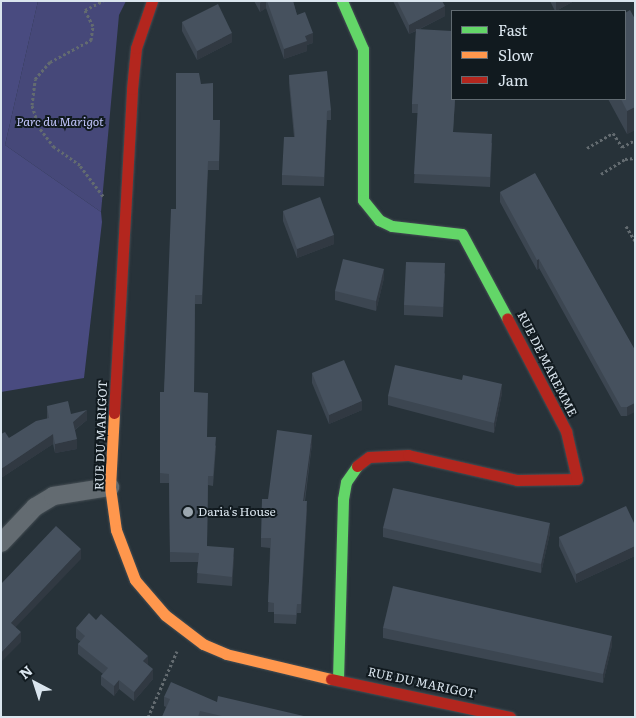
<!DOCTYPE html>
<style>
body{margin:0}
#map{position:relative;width:636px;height:718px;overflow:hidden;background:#273239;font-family:Literata,serif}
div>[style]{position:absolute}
.green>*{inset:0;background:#464879}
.forest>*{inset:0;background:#494b80}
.path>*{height:3px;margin-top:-1.5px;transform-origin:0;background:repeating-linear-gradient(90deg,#636b70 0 2.5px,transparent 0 5px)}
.roads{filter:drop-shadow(0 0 1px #454e54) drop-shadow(0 0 1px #454e54)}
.street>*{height:18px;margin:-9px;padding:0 9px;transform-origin:9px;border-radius:9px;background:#636b71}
.fast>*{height:11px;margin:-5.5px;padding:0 5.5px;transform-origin:5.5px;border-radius:5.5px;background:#63d668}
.slow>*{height:11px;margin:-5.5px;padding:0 5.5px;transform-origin:5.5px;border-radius:5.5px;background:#ff974d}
.jam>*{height:11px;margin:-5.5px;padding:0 5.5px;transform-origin:5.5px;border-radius:5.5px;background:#b3261e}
.wall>*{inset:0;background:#3c4651}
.shaded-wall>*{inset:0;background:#313942}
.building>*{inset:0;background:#46515e}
.dots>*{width:14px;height:14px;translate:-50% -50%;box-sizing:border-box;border:2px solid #111a1f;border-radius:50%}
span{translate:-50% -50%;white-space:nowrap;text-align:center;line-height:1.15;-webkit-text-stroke:4px #111a1f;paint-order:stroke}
.park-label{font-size:12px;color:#c0c4fa;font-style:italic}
.street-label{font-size:12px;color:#dae5ee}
.poi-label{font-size:12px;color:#dae5ee}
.left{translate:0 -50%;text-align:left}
.frame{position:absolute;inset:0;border:2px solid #dae5ee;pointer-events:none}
.legend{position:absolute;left:451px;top:10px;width:175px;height:90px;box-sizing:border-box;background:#111a1f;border:1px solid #616b72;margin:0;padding:6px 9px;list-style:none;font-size:15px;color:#dae5ee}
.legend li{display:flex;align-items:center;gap:10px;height:25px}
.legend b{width:25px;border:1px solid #616b72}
.north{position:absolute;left:10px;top:658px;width:50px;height:50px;-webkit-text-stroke:4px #111a1f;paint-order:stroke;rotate:320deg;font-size:14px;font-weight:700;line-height:20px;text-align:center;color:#dae5ee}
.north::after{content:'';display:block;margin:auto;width:18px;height:22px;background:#dae5ee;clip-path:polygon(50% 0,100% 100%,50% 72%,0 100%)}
</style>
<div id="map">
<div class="green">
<div style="clip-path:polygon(38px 1px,126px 1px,119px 15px,101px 212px,5px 145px)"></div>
</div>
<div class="forest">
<div style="clip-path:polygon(1px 1px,38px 1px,5px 145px,101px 212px,102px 222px,84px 378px,1px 392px)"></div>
</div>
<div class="path">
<div style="left:587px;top:148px;width:30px;rotate:-30deg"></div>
<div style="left:613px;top:133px;width:17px;rotate:57deg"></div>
<div style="left:622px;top:147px;width:15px;rotate:-28deg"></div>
<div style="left:601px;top:174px;width:28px;rotate:-32deg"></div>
<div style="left:625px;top:159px;width:10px;rotate:-6deg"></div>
<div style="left:103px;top:196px;width:39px;rotate:-127deg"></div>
<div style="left:80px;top:165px;width:32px;rotate:-145deg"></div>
<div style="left:54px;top:147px;width:25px;rotate:-127deg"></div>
<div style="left:39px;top:127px;width:23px;rotate:-108deg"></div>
<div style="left:32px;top:105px;width:26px;rotate:-83deg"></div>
<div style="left:35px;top:79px;width:23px;rotate:-49deg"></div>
<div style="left:50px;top:62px;width:47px;rotate:-28.2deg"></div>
<div style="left:91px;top:40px;width:14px;rotate:-82deg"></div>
<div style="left:93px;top:26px;width:18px;rotate:-117deg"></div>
<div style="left:85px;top:10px;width:20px;rotate:-27deg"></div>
<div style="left:626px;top:226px;width:17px;rotate:59deg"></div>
<div style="left:148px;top:717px;width:72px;rotate:-66.3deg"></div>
</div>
<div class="roads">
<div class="street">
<div style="left:1px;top:543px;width:50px;rotate:-46.6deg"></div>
<div style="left:35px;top:507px;width:21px;rotate:-31deg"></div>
<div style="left:53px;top:496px;width:58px;rotate:-9deg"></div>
</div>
<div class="fast">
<div style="left:342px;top:1px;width:52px;rotate:66.4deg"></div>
<div style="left:363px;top:49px;width:151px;rotate:90deg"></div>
<div style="left:363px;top:200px;width:26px;rotate:51deg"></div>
<div style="left:379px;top:220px;width:14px;rotate:25deg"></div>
<div style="left:392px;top:226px;width:70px;rotate:6.5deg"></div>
<div style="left:462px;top:234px;width:95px;rotate:61.8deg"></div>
<div style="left:338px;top:679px;width:180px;rotate:-88.4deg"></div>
<div style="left:343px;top:499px;width:17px;rotate:-80deg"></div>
<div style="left:346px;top:482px;width:19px;rotate:-55deg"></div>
</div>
<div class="slow">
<div style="left:114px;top:413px;width:74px;rotate:93.1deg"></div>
<div style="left:110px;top:487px;width:43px;rotate:82.1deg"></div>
<div style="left:116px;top:530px;width:53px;rotate:69.2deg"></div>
<div style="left:135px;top:580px;width:46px;rotate:49.4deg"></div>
<div style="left:165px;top:615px;width:48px;rotate:37.3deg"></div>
<div style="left:203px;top:644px;width:25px;rotate:23deg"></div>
<div style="left:226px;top:654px;width:108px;rotate:13.4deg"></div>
</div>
<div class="jam">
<div style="left:114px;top:413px;width:324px;rotate:-86.8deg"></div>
<div style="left:132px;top:89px;width:41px;rotate:-84.4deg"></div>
<div style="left:136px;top:48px;width:50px;rotate:-71.2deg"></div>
<div style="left:357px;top:466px;width:15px;rotate:-37deg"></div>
<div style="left:369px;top:457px;width:39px;rotate:-3deg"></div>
<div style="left:408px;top:455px;width:112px;rotate:12.9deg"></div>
<div style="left:517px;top:480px;width:60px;rotate:-1deg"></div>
<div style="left:577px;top:479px;width:49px;rotate:-102.9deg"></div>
<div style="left:566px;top:431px;width:127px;rotate:-117.6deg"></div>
<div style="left:331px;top:679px;width:183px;rotate:12deg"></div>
</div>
</div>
<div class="wall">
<div style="clip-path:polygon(254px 1px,293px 1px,297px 15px,313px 43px,307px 45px,307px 51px,284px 59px,266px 8px,260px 12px)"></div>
<div style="clip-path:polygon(393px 1px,442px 1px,445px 16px,418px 30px,455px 99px,453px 132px,492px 143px,490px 187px,414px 183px,418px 113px,412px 113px,412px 104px,416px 31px,409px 34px)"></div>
<div style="clip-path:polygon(550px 1px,574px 1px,556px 11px,555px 11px)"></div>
<div style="clip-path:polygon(635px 19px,635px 130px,627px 134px,608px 99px,625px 99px)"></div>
<div style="clip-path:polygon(182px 22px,232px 42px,197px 60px,182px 31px)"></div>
<div style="clip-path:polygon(289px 75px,331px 110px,331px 120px,327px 120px,324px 186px,282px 185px,282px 175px,294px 137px,289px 84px)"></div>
<div style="clip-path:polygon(201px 84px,213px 120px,220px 120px,219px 170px,208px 170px,202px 304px,195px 304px,194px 392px,207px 437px,216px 446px,213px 486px,208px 485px,207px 546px,234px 557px,232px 586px,197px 583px,198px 562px,170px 562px,169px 483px,160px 483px,160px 392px,164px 392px,176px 209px)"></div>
<div style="clip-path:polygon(500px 192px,635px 350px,627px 416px,621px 416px,539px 268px,537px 270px,500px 202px)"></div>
<div style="clip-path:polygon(283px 211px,334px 244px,297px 258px,283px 221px)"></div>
<div style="clip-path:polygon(445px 273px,443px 317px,404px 315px,404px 305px)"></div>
<div style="clip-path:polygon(384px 278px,376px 311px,335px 300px,335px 291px)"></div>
<div style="clip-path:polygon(312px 373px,362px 410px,329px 424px,312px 383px)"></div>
<div style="clip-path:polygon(462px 380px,502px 393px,494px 433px,388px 405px,388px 396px)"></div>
<div style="clip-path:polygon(47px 406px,87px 420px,75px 430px,77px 449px,55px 453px,53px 444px,1px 478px,9px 438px,47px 419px)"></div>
<div style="clip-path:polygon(312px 444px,305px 501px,307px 510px,301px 613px,297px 613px,296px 624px,274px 623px,274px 612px,268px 612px,270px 548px,261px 547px,261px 538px,268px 499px)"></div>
<div style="clip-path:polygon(635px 525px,635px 556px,576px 583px,559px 546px,559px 537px)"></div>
<div style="clip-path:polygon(383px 528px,550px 533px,541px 573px,383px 537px)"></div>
<div style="clip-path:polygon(76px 628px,148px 665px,153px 679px,134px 701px,119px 689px,114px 696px,101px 685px,101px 676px,103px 674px,78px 654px,78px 644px,81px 642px,76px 638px)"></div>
<div style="clip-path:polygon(383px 628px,612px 645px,603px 683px,383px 638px)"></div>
<div style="clip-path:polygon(635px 643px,635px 698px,634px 698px)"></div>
<div style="clip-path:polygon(164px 697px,217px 702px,308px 717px,162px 717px,166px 707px,164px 706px)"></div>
</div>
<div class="shaded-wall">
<div style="clip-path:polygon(262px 1px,266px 1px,266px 8px,260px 12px,260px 3px)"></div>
<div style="clip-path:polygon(556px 1px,574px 1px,556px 11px)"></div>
<div style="clip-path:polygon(445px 6px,445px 16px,409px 34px,409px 25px)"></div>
<div style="clip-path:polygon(232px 33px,232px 42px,197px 60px,197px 51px)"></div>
<div style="clip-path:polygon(313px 33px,313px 43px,307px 45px,307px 51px,284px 59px,284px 49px,305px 36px)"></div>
<div style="clip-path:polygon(635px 107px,635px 130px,627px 134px,627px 111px)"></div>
<div style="clip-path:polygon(334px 235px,334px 244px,297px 258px,297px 249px)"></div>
<div style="clip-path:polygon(539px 259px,539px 268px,537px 270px,537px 260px)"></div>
<div style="clip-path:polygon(384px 269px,384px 278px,376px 311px,376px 301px)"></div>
<div style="clip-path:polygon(502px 384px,502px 393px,494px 433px,494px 423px)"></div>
<div style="clip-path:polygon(362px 401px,362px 410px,329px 424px,329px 415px)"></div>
<div style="clip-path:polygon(635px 403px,635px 412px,627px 416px,627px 407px)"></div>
<div style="clip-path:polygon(87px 410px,87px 420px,73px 431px,73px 422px)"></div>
<div style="clip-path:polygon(53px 434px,53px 444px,1px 478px,1px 469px)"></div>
<div style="clip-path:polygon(312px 435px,312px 444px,303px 510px,303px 501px)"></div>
<div style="clip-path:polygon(77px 439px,77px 449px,55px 453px,55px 444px)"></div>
<div style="clip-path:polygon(307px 501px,307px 510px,301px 613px,301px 604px)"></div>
<div style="clip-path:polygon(550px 523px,550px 533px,541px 573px,541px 564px)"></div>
<div style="clip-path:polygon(635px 546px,635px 556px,576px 583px,576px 574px)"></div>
<div style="clip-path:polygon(234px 548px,234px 557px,232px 586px,232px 577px)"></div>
<div style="clip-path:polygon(81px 549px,81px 559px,11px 632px,11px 623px)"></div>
<div style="clip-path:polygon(21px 632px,21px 642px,1px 662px,1px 653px)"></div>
<div style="clip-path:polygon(612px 636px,612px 645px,603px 683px,603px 674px)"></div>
<div style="clip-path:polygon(148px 656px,148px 665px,143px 661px)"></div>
<div style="clip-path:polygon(153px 669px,153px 679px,134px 701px,134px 692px)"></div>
<div style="clip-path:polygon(119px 680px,119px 689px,114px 696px,114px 686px)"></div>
</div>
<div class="building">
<div style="clip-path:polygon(267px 1px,293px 1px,297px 15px,305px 12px,313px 33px,305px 36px,307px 41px,284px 49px)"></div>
<div style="clip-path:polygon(397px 1px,442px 1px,445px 6px,409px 25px)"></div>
<div style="clip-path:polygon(218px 4px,232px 33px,197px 51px,182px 22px)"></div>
<div style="clip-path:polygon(630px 10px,635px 19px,635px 107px,627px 111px,621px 99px,625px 99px,625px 13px)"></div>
<div style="clip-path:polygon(416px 29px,452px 31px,452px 99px,455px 99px,453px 132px,492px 134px,490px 177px,414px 174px,418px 104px,412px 104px)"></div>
<div style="clip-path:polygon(327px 71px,331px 110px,327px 111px,324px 177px,282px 175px,284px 137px,295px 137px,289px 75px)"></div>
<div style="clip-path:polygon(176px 73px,199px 73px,201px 84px,213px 83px,213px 120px,220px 120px,219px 161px,208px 161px,202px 295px,195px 295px,194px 392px,208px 393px,207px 437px,216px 437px,213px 476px,208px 476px,207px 546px,234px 548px,232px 577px,197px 573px,199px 553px,170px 552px,169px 474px,160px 473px,160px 392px,164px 392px,171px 209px,176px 209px)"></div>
<div style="clip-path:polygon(535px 173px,635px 350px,635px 403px,627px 407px,621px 407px,539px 259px,537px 260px,500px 192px)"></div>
<div style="clip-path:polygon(320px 197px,334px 235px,297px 249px,283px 211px)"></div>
<div style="clip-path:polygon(343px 259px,384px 269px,376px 301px,335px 291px)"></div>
<div style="clip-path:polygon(406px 262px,445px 263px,443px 307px,404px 305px)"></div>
<div style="clip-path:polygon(344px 360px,362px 401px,329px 415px,312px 373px)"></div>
<div style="clip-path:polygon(395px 365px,462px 380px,463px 375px,502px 384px,494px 423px,388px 396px)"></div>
<div style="clip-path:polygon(68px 401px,71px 414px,87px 410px,73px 422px,77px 439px,55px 444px,53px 434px,1px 469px,1px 434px,5px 432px,9px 438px,36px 421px,49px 418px,47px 406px)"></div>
<div style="clip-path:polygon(277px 430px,312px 435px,303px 501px,307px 501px,301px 604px,297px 604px,296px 615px,274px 614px,274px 603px,268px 602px,271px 538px,261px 538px,262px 499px,268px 499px)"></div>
<div style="clip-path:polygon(393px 488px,550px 523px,541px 564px,383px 528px)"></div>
<div style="clip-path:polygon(626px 506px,635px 525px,635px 546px,576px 574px,559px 537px)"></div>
<div style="clip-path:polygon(56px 526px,81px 549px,11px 623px,21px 632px,1px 653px,1px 584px)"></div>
<div style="clip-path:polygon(393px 586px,612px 636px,603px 674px,383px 628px)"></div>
<div style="clip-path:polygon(89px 613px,96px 620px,101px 614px,148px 656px,143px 661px,153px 669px,134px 692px,119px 680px,114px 686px,101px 676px,108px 668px,78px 644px,85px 636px,76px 628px)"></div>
<div style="clip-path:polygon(635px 643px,635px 688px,634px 688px)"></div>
<div style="clip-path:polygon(171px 682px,217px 702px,218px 696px,308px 717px,226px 717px,200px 711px,198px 717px,162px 717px,170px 699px,164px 697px)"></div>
</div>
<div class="dots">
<div style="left:188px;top:512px;background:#9ba6af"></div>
</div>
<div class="park-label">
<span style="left:60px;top:122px">Parc du Marigot</span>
</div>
<div class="street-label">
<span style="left:547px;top:364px;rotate:63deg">RUE DE MAREMME</span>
<span style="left:101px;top:435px;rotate:-88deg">RUE DU MARIGOT</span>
<span style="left:422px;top:683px;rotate:12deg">RUE DU MARIGOT</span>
</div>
<div class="poi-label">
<span class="left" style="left:198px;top:512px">Daria's House</span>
</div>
<div class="frame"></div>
<ul class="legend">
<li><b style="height:6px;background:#63d668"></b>Fast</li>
<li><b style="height:6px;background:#ff974d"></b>Slow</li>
<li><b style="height:6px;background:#b3261e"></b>Jam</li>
</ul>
<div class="north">N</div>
</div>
